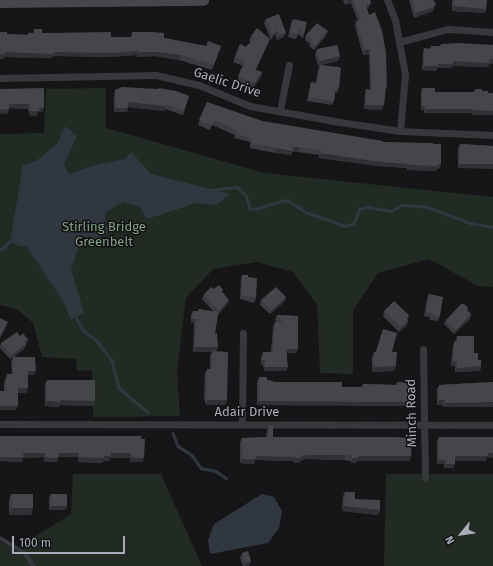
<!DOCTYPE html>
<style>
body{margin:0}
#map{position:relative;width:493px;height:566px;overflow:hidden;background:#161618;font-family:"Fira Sans",sans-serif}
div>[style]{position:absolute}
.green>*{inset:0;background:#222a24}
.water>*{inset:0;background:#30373f}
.stream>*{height:2.5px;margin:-1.25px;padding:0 1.25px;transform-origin:1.25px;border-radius:1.25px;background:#30373f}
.lane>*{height:3.5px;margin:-1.75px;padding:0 1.75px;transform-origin:1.75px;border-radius:1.75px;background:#37383c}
.street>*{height:7px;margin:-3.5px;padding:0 3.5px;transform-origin:3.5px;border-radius:3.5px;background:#37383c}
.secondary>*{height:11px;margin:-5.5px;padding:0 5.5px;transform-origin:5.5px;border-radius:5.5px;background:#46464c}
.wall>*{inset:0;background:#3b3c40}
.shaded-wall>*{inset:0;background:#303134}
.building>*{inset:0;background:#45464a}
span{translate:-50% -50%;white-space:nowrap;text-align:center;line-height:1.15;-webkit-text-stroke:3px #111113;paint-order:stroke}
.street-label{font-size:13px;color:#a9acb6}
.park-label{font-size:13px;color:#82a087}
.north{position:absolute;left:441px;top:514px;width:40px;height:40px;-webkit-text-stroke:3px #111113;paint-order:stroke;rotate:241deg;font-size:11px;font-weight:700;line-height:16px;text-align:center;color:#a9acb6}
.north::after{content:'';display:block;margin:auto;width:14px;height:18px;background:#a9acb6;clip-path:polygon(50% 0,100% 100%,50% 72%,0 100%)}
.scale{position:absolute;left:12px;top:536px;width:113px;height:18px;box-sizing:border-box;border:2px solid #a9acb6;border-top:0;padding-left:5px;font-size:12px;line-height:14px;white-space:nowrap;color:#a9acb6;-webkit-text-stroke:3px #111113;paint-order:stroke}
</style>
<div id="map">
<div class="green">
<div style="clip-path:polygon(106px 88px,106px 128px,265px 173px,493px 197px,493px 287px,478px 286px,429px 259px,378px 273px,353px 310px,353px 374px,320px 373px,317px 305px,293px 272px,257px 262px,213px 269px,186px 298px,177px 371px,180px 416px,93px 417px,92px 370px,77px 371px,76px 359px,42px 357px,33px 323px,17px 309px,0 305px,0 134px,44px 133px,46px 89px)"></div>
<div style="clip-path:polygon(73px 474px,161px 474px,202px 566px,0 566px,0 542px,16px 549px,71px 514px)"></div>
<div style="clip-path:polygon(386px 474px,493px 474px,493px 566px,384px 566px)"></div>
</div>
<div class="water">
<div style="clip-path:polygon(65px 126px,77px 136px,64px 164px,69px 174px,95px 165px,125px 159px,131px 152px,151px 174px,230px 194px,216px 205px,196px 203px,147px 219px,140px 207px,123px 202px,105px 213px,108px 233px,78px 249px,71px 269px,84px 313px,71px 320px,62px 299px,27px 247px,19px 246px,10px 242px,23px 165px,36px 161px,57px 144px)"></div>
<div style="clip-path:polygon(262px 494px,274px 497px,282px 511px,279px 528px,268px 543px,210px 554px,208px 540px,214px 524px)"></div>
</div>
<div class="stream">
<div style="left:211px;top:190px;width:26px;rotate:-7deg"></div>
<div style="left:237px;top:187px;width:12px;rotate:42deg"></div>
<div style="left:246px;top:195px;width:14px;rotate:73deg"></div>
<div style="left:250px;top:208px;width:6px;rotate:9deg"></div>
<div style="left:256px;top:209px;width:22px;rotate:-18deg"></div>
<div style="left:277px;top:202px;width:10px;rotate:-11deg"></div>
<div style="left:287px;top:200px;width:22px;rotate:32deg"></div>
<div style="left:306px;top:212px;width:41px;rotate:19.7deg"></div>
<div style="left:345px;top:226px;width:9px;rotate:-18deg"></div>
<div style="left:354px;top:223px;width:15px;rotate:-70deg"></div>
<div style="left:359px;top:209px;width:9px;rotate:-13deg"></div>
<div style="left:368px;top:207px;width:23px;rotate:10deg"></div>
<div style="left:391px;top:211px;width:13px;rotate:-29deg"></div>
<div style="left:402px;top:205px;width:26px;rotate:4deg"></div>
<div style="left:428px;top:207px;width:45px;rotate:20.9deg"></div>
<div style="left:470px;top:223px;width:23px;rotate:10deg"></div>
<div style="left:0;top:249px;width:3px;rotate:-18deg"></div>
<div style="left:3px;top:248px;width:13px;rotate:-45deg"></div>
<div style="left:75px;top:315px;width:17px;rotate:62deg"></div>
<div style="left:83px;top:330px;width:18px;rotate:38deg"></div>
<div style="left:97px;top:341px;width:24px;rotate:52deg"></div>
<div style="left:112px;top:360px;width:29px;rotate:76deg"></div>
<div style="left:119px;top:388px;width:38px;rotate:40deg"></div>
<div style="left:173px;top:433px;width:14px;rotate:69deg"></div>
<div style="left:178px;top:446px;width:17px;rotate:33deg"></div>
<div style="left:192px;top:455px;width:16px;rotate:55deg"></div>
<div style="left:201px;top:468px;width:15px;rotate:11deg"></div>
<div style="left:216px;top:471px;width:12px;rotate:35deg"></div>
</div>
<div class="lane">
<div style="left:0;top:538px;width:29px;rotate:31deg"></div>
<div style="left:25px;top:553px;width:16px;rotate:55deg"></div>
</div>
<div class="street">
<div style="left:387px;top:0;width:22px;rotate:68deg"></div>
<div style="left:395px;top:20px;width:55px;rotate:79.5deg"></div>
<div style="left:405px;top:74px;width:57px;rotate:95deg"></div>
<div style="left:399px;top:42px;width:51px;rotate:-14.9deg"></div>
<div style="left:448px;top:29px;width:45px;rotate:3.8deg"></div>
<div style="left:0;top:78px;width:156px;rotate:-1.1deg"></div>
<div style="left:156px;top:75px;width:44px;rotate:13.1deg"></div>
<div style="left:199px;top:85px;width:55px;rotate:22.4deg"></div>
<div style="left:250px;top:106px;width:91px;rotate:10.1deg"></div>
<div style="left:340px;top:122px;width:61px;rotate:8.5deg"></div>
<div style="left:400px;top:131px;width:93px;rotate:2.5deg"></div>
<div style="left:280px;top:110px;width:46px;rotate:-78.7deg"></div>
<div style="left:423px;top:349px;width:128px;rotate:89.1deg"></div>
<div style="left:0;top:424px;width:493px;rotate:0.1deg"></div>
<div style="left:242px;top:424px;width:91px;rotate:-89.4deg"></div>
</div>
<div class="secondary">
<div style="left:0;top:2px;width:203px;rotate:-0.6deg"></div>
</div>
<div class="wall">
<div style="clip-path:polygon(343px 0,370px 0,371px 3px,369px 7px,367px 8px,387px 86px,385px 91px,382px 110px,364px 109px,365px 94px,366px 89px,370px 90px,369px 54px,363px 55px,355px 26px,356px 21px,358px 21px,351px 3px,345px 5px)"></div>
<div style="clip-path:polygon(409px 0,433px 0,436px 4px,433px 11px,414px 18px)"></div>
<div style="clip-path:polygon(452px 0,487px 0,486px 9px,485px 13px,452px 11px)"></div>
<div style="clip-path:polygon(266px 19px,284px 37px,277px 40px,275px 34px,271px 40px,264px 23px)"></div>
<div style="clip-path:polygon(293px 19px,304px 34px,303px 38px,298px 34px,296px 39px,288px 37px,291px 23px)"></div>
<div style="clip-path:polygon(34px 29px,42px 33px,47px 33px,111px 37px,131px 37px,132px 32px,206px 46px,221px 46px,212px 70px,179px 60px,155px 56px,137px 57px,137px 55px,109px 57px,54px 56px,51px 58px,4px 57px,4px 59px,0 59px,0 32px,7px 34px,27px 35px,28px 33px,33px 33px)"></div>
<div style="clip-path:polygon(306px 35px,326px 36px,314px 50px,309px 46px,310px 44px,305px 40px)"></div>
<div style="clip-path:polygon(251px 36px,268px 43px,256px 70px,262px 72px,261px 77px,253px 88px,237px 81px,243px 66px,233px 62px,240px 44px,246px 47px,251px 42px,249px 40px)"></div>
<div style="clip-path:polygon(441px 44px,493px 45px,493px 64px,489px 64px,488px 67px,452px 66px,452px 68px,437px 68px,436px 71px,422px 70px,423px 53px,424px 48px,430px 49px,431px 46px,440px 46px)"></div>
<div style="clip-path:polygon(317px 49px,340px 56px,338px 61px,320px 65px,339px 88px,337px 93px,335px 92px,334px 101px,332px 105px,307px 101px,310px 87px,311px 82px,316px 83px,318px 70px,320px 65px,318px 66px,315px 54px)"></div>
<div style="clip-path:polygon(422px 88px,435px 92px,474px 92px,482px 91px,488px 93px,493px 93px,493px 115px,472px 115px,472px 113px,424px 113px,424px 110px,421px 110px,421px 92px)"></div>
<div style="clip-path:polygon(0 89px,44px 108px,42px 112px,38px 112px,37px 116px,30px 116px,28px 109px,9px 108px,7px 114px)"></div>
<div style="clip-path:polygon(115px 90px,189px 96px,183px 115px,165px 109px,164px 111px,128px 107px,127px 112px,114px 112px,114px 95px)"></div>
<div style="clip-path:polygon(207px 102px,262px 121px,382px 142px,433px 144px,441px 164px,439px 169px,437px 169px,437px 171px,407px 170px,407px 168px,378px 166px,319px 158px,319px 155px,298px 152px,292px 152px,291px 155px,275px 153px,250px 148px,250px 142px,234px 138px,235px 135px,212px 125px,210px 130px,198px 125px)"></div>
<div style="clip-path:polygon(460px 144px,493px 146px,458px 168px,458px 149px)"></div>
<div style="clip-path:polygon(242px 275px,248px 277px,256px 298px,254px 303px,240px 299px,241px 279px)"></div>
<div style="clip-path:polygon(214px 289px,223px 290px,222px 292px,229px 300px,227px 304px,218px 315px,215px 333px,218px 347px,216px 352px,227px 400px,225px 405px,206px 405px,204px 398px,205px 373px,207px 369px,210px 369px,210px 356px,212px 352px,193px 352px,194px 323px,191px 323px,191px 315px,193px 311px,198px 311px,199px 309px,214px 312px,202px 299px,204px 294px)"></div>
<div style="clip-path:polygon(429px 294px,440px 316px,438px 321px,430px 320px,430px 317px,424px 316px,427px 299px)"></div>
<div style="clip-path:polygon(286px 297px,284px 302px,270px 314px,260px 305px,261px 300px)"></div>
<div style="clip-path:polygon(468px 308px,467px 311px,471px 314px,470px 319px,454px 334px,444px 324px,446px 320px)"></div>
<div style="clip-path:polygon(384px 311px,409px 315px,407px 321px,408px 321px,406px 326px,399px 332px,383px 316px)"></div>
<div style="clip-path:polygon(277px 315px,298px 316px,298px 349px,296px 353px,287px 353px,286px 371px,264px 371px,263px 365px,261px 365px,261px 357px,263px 352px,271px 352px,273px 327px,275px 322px,277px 322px,275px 320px)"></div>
<div style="clip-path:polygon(383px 329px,392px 352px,394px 371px,372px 372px,372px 357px,374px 352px,376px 352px)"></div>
<div style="clip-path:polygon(20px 336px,28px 340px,24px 349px,14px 357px,34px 375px,28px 375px,26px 393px,18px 393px,16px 410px,4px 391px,4px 383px,7px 374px,12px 374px,11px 361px,13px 357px,10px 359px,0 348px,0 347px,1px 343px)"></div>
<div style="clip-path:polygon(457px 336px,474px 353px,481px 366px,480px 371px,455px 372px,455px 366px,451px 366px,453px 346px,454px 342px,455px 342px)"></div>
<div style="clip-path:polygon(259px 377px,273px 382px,342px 387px,361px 387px,363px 384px,396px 385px,397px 382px,412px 402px,411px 406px,257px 405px,257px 382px)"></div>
<div style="clip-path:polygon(47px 380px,93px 406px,60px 405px,59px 407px,45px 406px,45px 384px)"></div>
<div style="clip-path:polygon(493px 382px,493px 407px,443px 407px,443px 405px,437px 405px,437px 389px,439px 385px)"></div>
<div style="clip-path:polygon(269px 425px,273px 437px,410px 461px,357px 461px,356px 463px,351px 463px,351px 461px,344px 460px,306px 459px,300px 461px,300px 463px,294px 463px,294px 461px,255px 460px,254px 464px,240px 463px,240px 442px,242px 438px,266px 437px,267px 430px)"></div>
<div style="clip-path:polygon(141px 436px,143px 462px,130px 462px,130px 458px,110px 458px,109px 461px,103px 461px,103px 463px,78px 462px,78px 457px,58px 457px,57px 462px,44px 462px,44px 457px,23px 458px,22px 462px,0 461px)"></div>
<div style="clip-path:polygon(439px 437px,487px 457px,486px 461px,455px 461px,455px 464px,453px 468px,444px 468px,444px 464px,437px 464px,437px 442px)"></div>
<div style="clip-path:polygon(345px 492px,355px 499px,380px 510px,378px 515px,342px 511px,343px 496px)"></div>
<div style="clip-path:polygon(11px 494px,33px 508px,31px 515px,9px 515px,9px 501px)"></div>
<div style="clip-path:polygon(51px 494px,67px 506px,65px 510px,49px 510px,49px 498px)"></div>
<div style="clip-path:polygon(242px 553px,251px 561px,249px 566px,243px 566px,240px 558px)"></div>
</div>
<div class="shaded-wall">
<div style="clip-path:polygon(349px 0,352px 0,351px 3px,345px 5px,347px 1px)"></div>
<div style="clip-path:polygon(371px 3px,369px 7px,364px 9px,366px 5px)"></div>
<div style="clip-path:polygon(436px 4px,433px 11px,414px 18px,416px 13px)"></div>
<div style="clip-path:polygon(454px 6px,486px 9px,485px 13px,452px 11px)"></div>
<div style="clip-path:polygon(277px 30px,275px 34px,271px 40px,272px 35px)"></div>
<div style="clip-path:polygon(328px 31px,326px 36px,314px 50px,315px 46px)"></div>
<div style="clip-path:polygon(286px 33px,284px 37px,277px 40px,279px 35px)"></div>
<div style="clip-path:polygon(370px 49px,369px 54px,363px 55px,365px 50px)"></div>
<div style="clip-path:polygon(138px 51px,137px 55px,109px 57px,54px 56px,51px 58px,4px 57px,4px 59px,0 59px,0 54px,5px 52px)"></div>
<div style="clip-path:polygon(138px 52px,157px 52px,181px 55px,179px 60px,155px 56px,137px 57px)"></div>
<div style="clip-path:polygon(340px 56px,338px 61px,318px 66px,320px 61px)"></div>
<div style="clip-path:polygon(489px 59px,493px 59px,493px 64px,489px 64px,488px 67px,452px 66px,452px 68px,437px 68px,436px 71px,422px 70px,424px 66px,453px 61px)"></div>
<div style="clip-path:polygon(262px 72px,261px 77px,253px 88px,255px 83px)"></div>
<div style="clip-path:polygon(128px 102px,166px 106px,164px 111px,127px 107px)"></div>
<div style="clip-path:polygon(9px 104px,29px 104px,28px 109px,7px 108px)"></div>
<div style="clip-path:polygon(366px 105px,384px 105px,382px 110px,364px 109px)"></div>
<div style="clip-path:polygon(422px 106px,425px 106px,424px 110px,421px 110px)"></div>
<div style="clip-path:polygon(39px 108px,44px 108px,42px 112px,38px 112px,37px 116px,30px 116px,31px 111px)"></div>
<div style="clip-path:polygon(116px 108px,128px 108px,127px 112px,114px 112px)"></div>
<div style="clip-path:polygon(9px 109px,7px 114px,0 114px,0 110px)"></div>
<div style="clip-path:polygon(428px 109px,473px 109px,472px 113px,426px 113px)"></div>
<div style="clip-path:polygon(473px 110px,493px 111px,493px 115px,472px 115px)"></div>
<div style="clip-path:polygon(293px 147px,300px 147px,298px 152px,292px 152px,291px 155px,275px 153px,277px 148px)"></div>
<div style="clip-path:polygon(321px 153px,409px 164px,407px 168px,378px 166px,319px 158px)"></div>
<div style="clip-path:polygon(441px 164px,439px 169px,437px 169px,437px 171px,407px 170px,409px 165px)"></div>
<div style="clip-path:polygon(459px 164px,493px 164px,493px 169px,458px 168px)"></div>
<div style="clip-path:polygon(286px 297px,284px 302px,270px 314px,272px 310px)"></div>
<div style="clip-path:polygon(229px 300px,227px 304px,218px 315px,219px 311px)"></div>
<div style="clip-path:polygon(471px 314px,470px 319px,454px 334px,456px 330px)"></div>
<div style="clip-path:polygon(192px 319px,196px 319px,194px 323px,191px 323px)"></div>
<div style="clip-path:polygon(408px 321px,406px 326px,399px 332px,401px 327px)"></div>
<div style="clip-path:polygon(8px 322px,6px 327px,0 339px,0 337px)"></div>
<div style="clip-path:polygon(28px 340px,24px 349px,10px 359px,12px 355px,24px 342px)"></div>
<div style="clip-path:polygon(195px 347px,218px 347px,216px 352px,193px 352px)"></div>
<div style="clip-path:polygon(286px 349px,298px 349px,296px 353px,284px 353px)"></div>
<div style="clip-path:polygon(263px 360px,265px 360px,263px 365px,261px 365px)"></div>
<div style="clip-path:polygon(453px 361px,457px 361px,455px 366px,451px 366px)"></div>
<div style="clip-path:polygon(396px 366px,394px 371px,372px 372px,374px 367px)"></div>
<div style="clip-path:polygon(481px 366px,480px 371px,455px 372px,457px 368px)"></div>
<div style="clip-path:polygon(265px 367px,288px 367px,286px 371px,264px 371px)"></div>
<div style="clip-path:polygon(28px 371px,36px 371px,34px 375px,26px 375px)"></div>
<div style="clip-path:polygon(18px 388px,28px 388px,26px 393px,16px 393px)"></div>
<div style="clip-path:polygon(61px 400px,95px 401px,93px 406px,60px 405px,59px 407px,45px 406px,47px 401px)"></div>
<div style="clip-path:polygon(207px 400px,227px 400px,225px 405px,206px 405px)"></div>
<div style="clip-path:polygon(439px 400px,445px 400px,443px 405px,437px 405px)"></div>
<div style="clip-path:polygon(259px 401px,412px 402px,411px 406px,257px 405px)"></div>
<div style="clip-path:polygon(493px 402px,493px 407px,443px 407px,445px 403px)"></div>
<div style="clip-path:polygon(0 406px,18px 406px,16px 410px,0 410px)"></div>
<div style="clip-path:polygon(23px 453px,45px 453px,44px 457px,23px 458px,22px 462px,0 461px,0 457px)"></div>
<div style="clip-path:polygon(59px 453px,79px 453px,78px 457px,57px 457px)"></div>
<div style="clip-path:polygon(111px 453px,131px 453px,130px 458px,110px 458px,109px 461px,103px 461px,103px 463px,78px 462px,79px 457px)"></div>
<div style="clip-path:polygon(488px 453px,493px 453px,493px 458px,487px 457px,486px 461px,453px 461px,455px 456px)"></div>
<div style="clip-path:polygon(308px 455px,345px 455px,344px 460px,306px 459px,300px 461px,300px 463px,294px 463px,296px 458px,301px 456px)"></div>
<div style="clip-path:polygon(256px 456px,296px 457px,294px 461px,255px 460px,254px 464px,240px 463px,242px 459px)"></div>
<div style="clip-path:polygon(358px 456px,411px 456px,410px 461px,357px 461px,356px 463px,351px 463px,352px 458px)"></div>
<div style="clip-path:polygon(45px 457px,58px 458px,57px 462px,44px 462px)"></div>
<div style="clip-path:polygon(131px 457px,144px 458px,143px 462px,130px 462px)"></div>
<div style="clip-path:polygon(439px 460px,446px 460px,444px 464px,437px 464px)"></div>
<div style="clip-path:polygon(446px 464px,455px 464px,453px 468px,444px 468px)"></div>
<div style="clip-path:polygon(51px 506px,67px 506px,65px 510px,49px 510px)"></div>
<div style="clip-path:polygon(344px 506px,380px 510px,378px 515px,342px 511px)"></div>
<div style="clip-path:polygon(12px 508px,33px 508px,31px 515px,9px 515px)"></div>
<div style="clip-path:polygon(251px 561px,249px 566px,244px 566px,245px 563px)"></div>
</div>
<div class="building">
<div style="clip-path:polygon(353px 0,370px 0,371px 3px,366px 5px,369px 15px,375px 12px,382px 31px,386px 53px,387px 86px,386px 86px,384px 105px,366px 105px,366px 89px,372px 90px,370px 49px,365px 50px,356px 21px,361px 20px)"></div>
<div style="clip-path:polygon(412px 0,433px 0,436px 4px,434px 5px,434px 7px,416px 13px)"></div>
<div style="clip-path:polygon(454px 0,487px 0,486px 9px,454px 6px)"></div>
<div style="clip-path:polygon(279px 14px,286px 33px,279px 35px,277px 30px,272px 35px,266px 19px)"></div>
<div style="clip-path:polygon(293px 19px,307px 22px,304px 34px,299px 29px,298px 34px,290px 33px)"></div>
<div style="clip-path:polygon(317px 23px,328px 31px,315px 46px,311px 42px,312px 40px,306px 35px)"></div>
<div style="clip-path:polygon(257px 28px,270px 39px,255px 70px,262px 72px,255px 83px,238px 76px,245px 61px,235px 57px,240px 44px,246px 47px,254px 38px,251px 36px)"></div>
<div style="clip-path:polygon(34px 29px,42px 29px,42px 33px,47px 33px,111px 32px,111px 37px,132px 37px,132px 32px,152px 32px,164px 33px,164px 38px,206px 46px,208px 41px,221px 46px,214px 65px,181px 55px,157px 52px,138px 52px,138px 51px,111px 53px,55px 52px,53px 54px,5px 52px,5px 54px,0 54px,0 32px,7px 32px,7px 34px,28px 35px,28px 33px,34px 33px)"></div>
<div style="clip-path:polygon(458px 43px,493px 45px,493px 59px,489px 59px,489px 63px,453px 61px,453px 64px,438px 64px,438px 66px,424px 66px,424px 48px,431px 49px,431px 46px,441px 46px,441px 44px)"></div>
<div style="clip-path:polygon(337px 45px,340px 56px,320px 61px,317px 49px)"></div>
<div style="clip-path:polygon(320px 65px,339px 67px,341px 69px,339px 88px,336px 87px,334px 101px,308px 97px,311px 82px,316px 83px)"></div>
<div style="clip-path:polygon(122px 87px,158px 89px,159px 88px,176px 91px,189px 96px,184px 111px,166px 104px,166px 106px,128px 102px,128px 108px,116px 108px,115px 90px)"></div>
<div style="clip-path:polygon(44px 88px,44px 108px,39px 108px,39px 111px,31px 111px,29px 104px,9px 104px,9px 109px,0 110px,0 89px)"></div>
<div style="clip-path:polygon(422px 88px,435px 88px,435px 92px,474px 92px,476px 89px,482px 89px,482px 91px,488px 91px,488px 93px,493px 93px,493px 111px,473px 110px,473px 109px,428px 109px,425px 108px,425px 106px,422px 106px)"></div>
<div style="clip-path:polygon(207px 102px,262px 121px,383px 141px,382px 142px,433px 143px,433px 144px,441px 144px,441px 164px,438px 164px,438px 166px,409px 165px,409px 164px,380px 162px,321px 153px,321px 151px,300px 147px,293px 147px,293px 151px,277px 148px,252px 143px,251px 138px,236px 133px,237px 130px,214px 120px,212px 125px,199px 120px)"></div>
<div style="clip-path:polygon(460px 144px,493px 146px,493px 164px,459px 164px)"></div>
<div style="clip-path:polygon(242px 275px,248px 275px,248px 277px,257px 278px,256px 298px,241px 295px)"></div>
<div style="clip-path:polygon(219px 285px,223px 290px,221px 291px,229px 300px,219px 311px,204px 294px,211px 287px,214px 289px)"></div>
<div style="clip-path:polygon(276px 287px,286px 297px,272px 310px,261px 300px)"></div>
<div style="clip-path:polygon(429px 294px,443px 297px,440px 316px,432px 315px,432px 313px,426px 312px)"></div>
<div style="clip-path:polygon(394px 301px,409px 315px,406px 319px,408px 321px,401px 327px,384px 311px)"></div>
<div style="clip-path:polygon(461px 304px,464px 304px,468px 308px,467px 310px,471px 314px,456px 330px,446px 320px)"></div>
<div style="clip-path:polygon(199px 309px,218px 312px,215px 333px,217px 333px,218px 347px,195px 347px,196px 319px,192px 319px,193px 311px,198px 311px)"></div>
<div style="clip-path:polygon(277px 315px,298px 316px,298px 349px,286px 349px,288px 367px,265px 367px,265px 360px,263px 360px,263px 352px,273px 352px,275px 322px,283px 322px)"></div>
<div style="clip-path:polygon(0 318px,8px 322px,0 337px)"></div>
<div style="clip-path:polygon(383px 329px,397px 333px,392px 352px,397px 352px,396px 366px,374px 367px,374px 352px,376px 352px)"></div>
<div style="clip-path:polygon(17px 332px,20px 336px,23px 333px,28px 340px,24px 342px,26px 344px,12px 355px,1px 343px)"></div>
<div style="clip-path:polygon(457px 336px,474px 336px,474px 353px,478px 353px,478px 360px,481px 360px,481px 366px,457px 368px,457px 361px,453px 361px,454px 342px,457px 342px)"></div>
<div style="clip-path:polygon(212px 351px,228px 352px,227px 400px,207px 400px,206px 394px,207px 369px,212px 369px)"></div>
<div style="clip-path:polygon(13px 357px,35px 357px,36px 371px,28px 371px,28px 388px,18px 388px,18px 406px,0 406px,0 391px,6px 391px,5px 379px,7px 379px,7px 374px,13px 374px)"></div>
<div style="clip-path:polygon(259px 377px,267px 377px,267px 380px,273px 381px,273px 382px,342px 382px,342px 387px,363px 387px,363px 384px,397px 385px,397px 382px,412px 383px,412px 402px,259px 401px)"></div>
<div style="clip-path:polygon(47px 380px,95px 380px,95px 401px,61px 400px,61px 402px,47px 401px)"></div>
<div style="clip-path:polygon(493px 382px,493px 402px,445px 403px,445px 400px,439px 400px,439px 385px)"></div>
<div style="clip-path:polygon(269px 425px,273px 425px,273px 437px,394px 437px,412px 438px,411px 456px,358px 456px,358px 458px,352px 458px,352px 456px,345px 455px,308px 455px,301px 456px,301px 458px,296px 458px,296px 457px,256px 456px,256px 459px,242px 459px,242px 438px,268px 437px)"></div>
<div style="clip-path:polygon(0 436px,141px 436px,142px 439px,145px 439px,144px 458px,131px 457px,131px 453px,111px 453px,111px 456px,104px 456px,104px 458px,79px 457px,79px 453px,59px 453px,58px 458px,45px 457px,45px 453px,23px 453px,24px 457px,0 457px)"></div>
<div style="clip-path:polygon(439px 437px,493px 437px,493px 453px,488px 453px,488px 456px,455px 456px,455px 464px,446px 464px,446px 460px,439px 460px)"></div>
<div style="clip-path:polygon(345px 492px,355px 492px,355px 499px,380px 500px,380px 510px,344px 506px)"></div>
<div style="clip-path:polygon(11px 494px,33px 494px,33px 508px,12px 508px)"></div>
<div style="clip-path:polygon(51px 494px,67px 494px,67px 506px,51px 506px)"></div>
<div style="clip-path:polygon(248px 551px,251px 561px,245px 563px,242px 553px)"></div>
</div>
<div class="street-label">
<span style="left:227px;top:83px;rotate:18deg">Gaelic Drive</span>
<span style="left:247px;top:412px">Adair Drive</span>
<span style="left:412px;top:413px;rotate:-91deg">Minch Road</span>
</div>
<div class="park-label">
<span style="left:104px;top:235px">Stirling Bridge<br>Greenbelt</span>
</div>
<div class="north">N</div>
<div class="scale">100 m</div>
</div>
